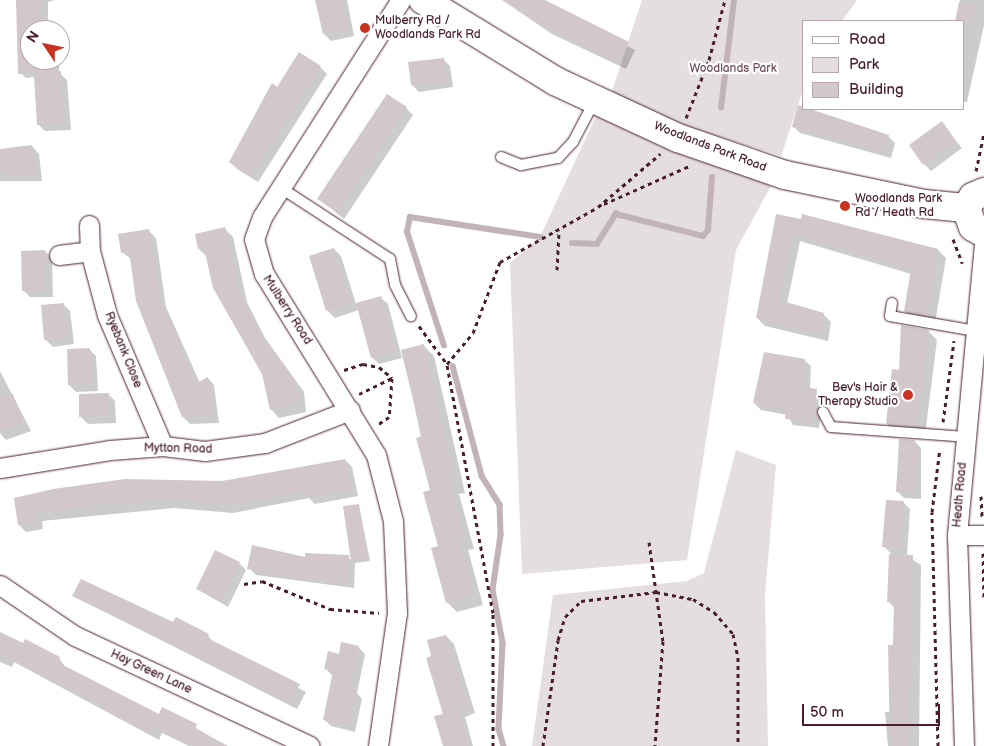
<!DOCTYPE html>
<style>
body{margin:0}
#map{position:relative;width:984px;height:746px;overflow:hidden;background:#fff;font-family:"Balsamiq Sans",sans-serif}
div>[style]{position:absolute}
.green>*{inset:0;background:#e5dee0}
.shadow>*{inset:0;background:#0003}
.stream>*{height:5.5px;margin:-2.75px;padding:0 2.75px;transform-origin:2.75px;border-radius:2.75px;background:#c1b3b6}
.building>*{inset:0;background:#d2c7cb}
.path>*{height:3px;margin-top:-1.5px;transform-origin:0;background:repeating-linear-gradient(90deg,#4a1f2b 0 4px,transparent 0 8px)}
.roads{filter:drop-shadow(0 0 1px #4a1f2b) drop-shadow(0 0 1px #4a1f2b)}
.lane>*{height:10px;margin:-5px;padding:0 5px;transform-origin:5px;border-radius:5px;background:#fff}
.street>*{height:19px;margin:-9.5px;padding:0 9.5px;transform-origin:9.5px;border-radius:9.5px;background:#fff}
.secondary>*{height:28px;margin:-14px;padding:0 14px;transform-origin:14px;border-radius:14px;background:#fff}
.dots>*{width:14px;height:14px;translate:-50% -50%;box-sizing:border-box;border:2px solid #fff;border-radius:50%}
span{translate:-50% -50%;white-space:nowrap;text-align:center;line-height:1.15;-webkit-text-stroke:4.5px #fff;paint-order:stroke}
.poi-label{font-size:12px;color:#4a1f2b}
.left{translate:0 -50%;text-align:left}
.right{translate:-100% -50%;text-align:right}
.park-label{font-size:12px;color:#714f58}
.street-label{font-size:12px;color:#4a1f2b}
.legend{position:absolute;left:802px;top:20px;width:162px;height:90px;box-sizing:border-box;background:#fff;border:1px solid #b7a5aa;margin:0;padding:6px 9px;list-style:none;font-size:15px;color:#4a1f2b}
.legend li{display:flex;align-items:center;gap:10px;height:25px}
.legend b{width:25px;border:1px solid #b7a5aa}
.north{position:absolute;left:20px;top:20px;width:50px;height:50px;box-sizing:border-box;background:#fff;border:1px solid #b7a5aa;border-radius:50%;rotate:304deg;font-size:14px;font-weight:700;line-height:20px;text-align:center;color:#4a1f2b}
.north::after{content:'';display:block;margin:auto;width:18px;height:22px;background:#c8321e;clip-path:polygon(50% 0,100% 100%,50% 72%,0 100%)}
.scale{position:absolute;left:802px;top:704px;width:138px;height:22px;box-sizing:border-box;border:2px solid #4a1f2b;border-top:0;padding-left:6px;font-size:15px;line-height:18px;white-space:nowrap;color:#4a1f2b;-webkit-text-stroke:4px #fff;paint-order:stroke}
</style>
<div id="map">
<div class="green">
<div style="clip-path:polygon(642px 0,857px 0,842px 21px,803px 21px,803px 90px,781px 156px,681px 125px,611px 94px)"></div>
<div style="clip-path:polygon(597px 114px,771px 186px,736px 250px,687px 560px,522px 574px,510px 263px,540px 237px)"></div>
<div style="clip-path:polygon(736px 450px,776px 465px,765px 595px,768px 746px,532px 746px,553px 595px,687px 581px,704px 573px)"></div>
</div>
<div class="shadow">
<div style="clip-path:polygon(17px 0,55px 0,48px 2px,48px 30px,30px 30px,30px 60px,59px 64px,59px 73px,67px 80px,71px 130px,45px 131px,38px 124px,35px 77px,26px 78px,19px 71px)"></div>
<div style="clip-path:polygon(316px 0,347px 0,354px 36px,331px 41px,324px 34px)"></div>
<div style="clip-path:polygon(502px 0,542px 0,635px 50px,626px 69px,552px 34px)"></div>
<div style="clip-path:polygon(960px 0,984px 0,984px 25px,967px 102px,963px 102px,963px 21px,956px 21px)"></div>
<div style="clip-path:polygon(443px 59px,450px 66px,453px 87px,419px 92px,412px 85px)"></div>
<div style="clip-path:polygon(320px 67px,327px 74px,258px 182px,237px 169px,230px 162px,278px 88px)"></div>
<div style="clip-path:polygon(406px 108px,413px 115px,344px 219px,319px 199px)"></div>
<div style="clip-path:polygon(941px 123px,962px 148px,931px 171px,924px 164px)"></div>
<div style="clip-path:polygon(793px 126px,888px 136px,895px 143px,891px 158px,800px 133px)"></div>
<div style="clip-path:polygon(32px 146px,39px 154px,42px 181px,0 181px,0 150px)"></div>
<div style="clip-path:polygon(777px 215px,938px 250px,946px 258px,935px 323px,913px 319px,905px 311px,911px 274px,800px 241px,787px 304px,823px 314px,831px 322px,828px 341px,765px 326px,757px 318px)"></div>
<div style="clip-path:polygon(225px 229px,233px 237px,247px 302px,265px 338px,304px 392px,306px 412px,279px 418px,271px 409px,263px 373px,208px 258px,199px 249px,196px 235px)"></div>
<div style="clip-path:polygon(149px 231px,156px 238px,166px 307px,200px 383px,208px 378px,214px 385px,219px 423px,190px 424px,183px 417px,131px 259px,122px 252px)"></div>
<div style="clip-path:polygon(334px 249px,341px 256px,356px 304px,380px 297px,388px 304px,402px 358px,379px 364px,372px 357px,359px 310px,335px 318px,328px 311px,311px 257px)"></div>
<div style="clip-path:polygon(45px 251px,52px 258px,53px 297px,30px 297px,23px 290px)"></div>
<div style="clip-path:polygon(63px 304px,70px 311px,74px 344px,53px 347px,46px 340px)"></div>
<div style="clip-path:polygon(902px 326px,928px 331px,937px 340px,925px 435px,896px 433px,887px 424px,900px 372px)"></div>
<div style="clip-path:polygon(424px 346px,434px 356px,465px 493px,459px 494px,474px 549px,468px 550px,483px 605px,457px 612px,447px 602px,432px 490px,403px 351px)"></div>
<div style="clip-path:polygon(89px 349px,96px 356px,98px 391px,76px 392px,69px 385px)"></div>
<div style="clip-path:polygon(804px 360px,811px 366px,810px 389px,823px 397px,819px 428px,793px 425px,787px 415px,761px 410px,754px 403px)"></div>
<div style="clip-path:polygon(0 371px,31px 431px,6px 440px,0 433px)"></div>
<div style="clip-path:polygon(108px 394px,115px 401px,116px 423px,88px 424px,81px 417px)"></div>
<div style="clip-path:polygon(914px 441px,921px 448px,921px 499px,904px 498px,897px 491px)"></div>
<div style="clip-path:polygon(345px 460px,352px 467px,358px 496px,315px 504px,309px 498px,233px 513px,174px 508px,42px 521px,43px 529px,26px 532px,19px 525px,15px 499px,222px 483px)"></div>
<div style="clip-path:polygon(903px 502px,910px 509px,907px 556px,921px 565px,919px 746px,888px 746px,885px 712px,890px 712px,895px 608px,889px 602px,893px 556px,884px 546px)"></div>
<div style="clip-path:polygon(359px 505px,370px 561px,355px 563px,354px 588px,256px 575px,249px 568px,306px 558px,348px 557px,352px 561px,345px 507px)"></div>
<div style="clip-path:polygon(239px 563px,246px 570px,228px 607px,197px 589px)"></div>
<div style="clip-path:polygon(74px 596px,208px 635px,214px 644px,306px 692px,297px 709px)"></div>
<div style="clip-path:polygon(0 634px,59px 658px,66px 668px,160px 716px,163px 709px,227px 746px,189px 746px,162px 733px,159px 740px,14px 662px,12px 667px,0 662px)"></div>
<div style="clip-path:polygon(446px 636px,454px 644px,475px 713px,465px 717px,473px 746px,445px 746px,444px 714px,432px 657px)"></div>
<div style="clip-path:polygon(358px 647px,365px 654px,357px 693px,362px 699px,355px 732px,331px 726px,324px 719px,333px 676px,326px 669px)"></div>
</div>
<div class="stream">
<div style="left:721px;top:108px;width:109px;rotate:-83.1deg"></div>
<div style="left:572px;top:243px;width:25px;rotate:2deg"></div>
<div style="left:597px;top:244px;width:36px;rotate:-58deg"></div>
<div style="left:616px;top:214px;width:90px;rotate:14.2deg"></div>
<div style="left:703px;top:236px;width:8px;rotate:-50deg"></div>
<div style="left:708px;top:230px;width:53px;rotate:-85.7deg"></div>
<div style="left:444px;top:346px;width:120px;rotate:-108deg"></div>
<div style="left:407px;top:232px;width:15px;rotate:-79deg"></div>
<div style="left:410px;top:217px;width:132px;rotate:8.7deg"></div>
<div style="left:453px;top:366px;width:114px;rotate:75.2deg"></div>
<div style="left:482px;top:476px;width:34px;rotate:58deg"></div>
<div style="left:500px;top:505px;width:30px;rotate:88deg"></div>
<div style="left:501px;top:535px;width:56px;rotate:98.3deg"></div>
<div style="left:493px;top:590px;width:54px;rotate:79.3deg"></div>
<div style="left:503px;top:643px;width:86px;rotate:92.7deg"></div>
<div style="left:499px;top:729px;width:18px;rotate:74deg"></div>
</div>
<div class="building">
<div style="clip-path:polygon(16px 0,41px 0,40px 30px,30px 30px,30px 74px,18px 74px)"></div>
<div style="clip-path:polygon(315px 0,342px 0,348px 29px,323px 34px)"></div>
<div style="clip-path:polygon(504px 0,545px 0,629px 42px,619px 63px,544px 27px)"></div>
<div style="clip-path:polygon(959px 2px,978px 6px,975px 21px,955px 21px)"></div>
<div style="clip-path:polygon(299px 52px,321px 66px,250px 176px,229px 162px,272px 83px,277px 87px)"></div>
<div style="clip-path:polygon(444px 58px,447px 81px,411px 85px,408px 62px)"></div>
<div style="clip-path:polygon(33px 60px,52px 60px,53px 72px,61px 71px,64px 123px,37px 125px)"></div>
<div style="clip-path:polygon(387px 94px,407px 107px,337px 212px,317px 199px)"></div>
<div style="clip-path:polygon(798px 105px,889px 135px,884px 152px,792px 127px)"></div>
<div style="clip-path:polygon(942px 121px,956px 141px,923px 165px,909px 145px)"></div>
<div style="clip-path:polygon(32px 145px,35px 174px,8px 177px,7px 172px,0 172px,0 149px)"></div>
<div style="clip-path:polygon(776px 214px,801px 219px,802px 214px,938px 249px,927px 316px,904px 311px,911px 269px,792px 234px,779px 300px,824px 313px,820px 334px,756px 318px)"></div>
<div style="clip-path:polygon(225px 227px,239px 292px,256px 328px,296px 382px,298px 404px,270px 410px,262px 374px,213px 288px,204px 248px,198px 249px,195px 234px)"></div>
<div style="clip-path:polygon(149px 229px,160px 299px,197px 383px,208px 377px,213px 416px,182px 417px,136px 301px,129px 251px,121px 253px,118px 234px)"></div>
<div style="clip-path:polygon(334px 248px,351px 303px,326px 311px,309px 256px)"></div>
<div style="clip-path:polygon(45px 250px,46px 290px,22px 291px,21px 251px)"></div>
<div style="clip-path:polygon(381px 296px,396px 351px,371px 358px,356px 303px)"></div>
<div style="clip-path:polygon(64px 303px,67px 338px,44px 340px,41px 305px)"></div>
<div style="clip-path:polygon(901px 325px,929px 330px,916px 426px,886px 424px,892px 369px,899px 370px)"></div>
<div style="clip-path:polygon(424px 344px,455px 483px,450px 484px,465px 539px,459px 540px,474px 595px,446px 603px,431px 548px,438px 546px,423px 492px,430px 490px,416px 438px,422px 436px,401px 350px)"></div>
<div style="clip-path:polygon(90px 348px,91px 384px,68px 385px,67px 349px)"></div>
<div style="clip-path:polygon(764px 352px,805px 359px,804px 387px,817px 389px,813px 422px,785px 419px,786px 410px,753px 403px)"></div>
<div style="clip-path:polygon(109px 393px,110px 416px,79px 417px,79px 394px)"></div>
<div style="clip-path:polygon(13px 394px,23px 422px,0 431px,0 399px)"></div>
<div style="clip-path:polygon(899px 439px,914px 440px,918px 446px,914px 493px,896px 492px)"></div>
<div style="clip-path:polygon(345px 459px,351px 489px,307px 498px,305px 491px,225px 506px,225px 503px,167px 501px,106px 504px,35px 514px,37px 522px,18px 525px,14px 498px,53px 489px,125px 479px,222px 481px)"></div>
<div style="clip-path:polygon(886px 500px,904px 501px,901px 548px,882px 547px)"></div>
<div style="clip-path:polygon(359px 504px,367px 558px,351px 561px,343px 506px)"></div>
<div style="clip-path:polygon(252px 545px,305px 557px,305px 553px,349px 555px,347px 582px,292px 578px,247px 569px)"></div>
<div style="clip-path:polygon(215px 550px,240px 562px,221px 601px,196px 589px)"></div>
<div style="clip-path:polygon(889px 554px,913px 555px,909px 746px,890px 746px,888px 645px,893px 645px,894px 603px,887px 602px)"></div>
<div style="clip-path:polygon(81px 579px,173px 622px,176px 617px,209px 634px,207px 638px,300px 684px,290px 703px,72px 596px)"></div>
<div style="clip-path:polygon(0 632px,23px 643px,25px 639px,60px 657px,57px 662px,159px 714px,162px 707px,197px 724px,195px 729px,228px 746px,196px 746px,154px 726px,151px 733px,0 652px)"></div>
<div style="clip-path:polygon(446px 635px,468px 706px,458px 709px,469px 746px,443px 746px,434px 716px,443px 714px,426px 658px,431px 656px,427px 640px)"></div>
<div style="clip-path:polygon(341px 642px,359px 646px,349px 689px,356px 691px,348px 725px,323px 720px,333px 671px,324px 669px,328px 651px,339px 654px)"></div>
</div>
<div class="path">
<div style="left:686px;top:118px;width:62px;rotate:-68.4deg"></div>
<div style="left:709px;top:60px;width:62px;rotate:-75.1deg"></div>
<div style="left:976px;top:171px;width:39px;rotate:-78deg"></div>
<div style="left:604px;top:204px;width:93px;rotate:-24.1deg"></div>
<div style="left:953px;top:239px;width:26px;rotate:69deg"></div>
<div style="left:557px;top:270px;width:38px;rotate:-87deg"></div>
<div style="left:419px;top:326px;width:47px;rotate:53.6deg"></div>
<div style="left:344px;top:370px;width:20px;rotate:-18deg"></div>
<div style="left:363px;top:364px;width:16px;rotate:11deg"></div>
<div style="left:379px;top:367px;width:17px;rotate:40deg"></div>
<div style="left:392px;top:378px;width:39px;rotate:94deg"></div>
<div style="left:389px;top:417px;width:14px;rotate:146deg"></div>
<div style="left:359px;top:394px;width:37px;rotate:-26deg"></div>
<div style="left:943px;top:422px;width:82px;rotate:-82.3deg"></div>
<div style="left:981px;top:496px;width:21px;rotate:87deg"></div>
<div style="left:649px;top:542px;width:100px;rotate:82deg"></div>
<div style="left:663px;top:641px;width:105px;rotate:94.4deg"></div>
<div style="left:983px;top:553px;width:48px;rotate:88.8deg"></div>
<div style="left:244px;top:584px;width:18px;rotate:-9deg"></div>
<div style="left:262px;top:581px;width:74px;rotate:22.4deg"></div>
<div style="left:330px;top:609px;width:49px;rotate:4.7deg"></div>
<div style="left:493px;top:746px;width:133px;rotate:-90deg"></div>
<div style="left:493px;top:613px;width:253px;rotate:-100.5deg"></div>
<div style="left:447px;top:364px;width:40px;rotate:-50deg"></div>
<div style="left:473px;top:333px;width:76px;rotate:-69.2deg"></div>
<div style="left:500px;top:262px;width:112px;rotate:-29.3deg"></div>
<div style="left:598px;top:207px;width:82px;rotate:-40.5deg"></div>
<div style="left:543px;top:746px;width:107px;rotate:-81.9deg"></div>
<div style="left:558px;top:640px;width:24px;rotate:-73deg"></div>
<div style="left:565px;top:617px;width:23px;rotate:-45deg"></div>
<div style="left:581px;top:601px;width:76px;rotate:-6.8deg"></div>
<div style="left:656px;top:592px;width:38px;rotate:11deg"></div>
<div style="left:693px;top:599px;width:25px;rotate:32deg"></div>
<div style="left:714px;top:612px;width:29px;rotate:49deg"></div>
<div style="left:733px;top:634px;width:25px;rotate:78deg"></div>
<div style="left:738px;top:658px;width:88px;rotate:90deg"></div>
<div style="left:938px;top:746px;width:234px;rotate:-91.5deg"></div>
<div style="left:932px;top:512px;width:64px;rotate:-82.9deg"></div>
</div>
<div class="roads">
<div class="lane">
<div style="left:501px;top:157px;width:22px;rotate:22deg"></div>
<div style="left:521px;top:165px;width:38px;rotate:-11deg"></div>
<div style="left:558px;top:158px;width:22px;rotate:-47deg"></div>
<div style="left:573px;top:142px;width:47px;rotate:-62.4deg"></div>
<div style="left:281px;top:188px;width:130px;rotate:33.1deg"></div>
<div style="left:390px;top:259px;width:26px;rotate:79deg"></div>
<div style="left:395px;top:285px;width:35px;rotate:63deg"></div>
<div style="left:892px;top:303px;width:13px;rotate:99deg"></div>
<div style="left:890px;top:316px;width:87px;rotate:9.9deg"></div>
<div style="left:823px;top:412px;width:17px;rotate:62deg"></div>
<div style="left:831px;top:427px;width:135px;rotate:4.2deg"></div>
</div>
<div class="street">
<div style="left:89px;top:225px;width:26px;rotate:88deg"></div>
<div style="left:59px;top:255px;width:31px;rotate:-7deg"></div>
<div style="left:90px;top:251px;width:66px;rotate:75.1deg"></div>
<div style="left:107px;top:315px;width:142px;rotate:66.9deg"></div>
<div style="left:0;top:468px;width:111px;rotate:-9.3deg"></div>
<div style="left:110px;top:450px;width:53px;rotate:-4.3deg"></div>
<div style="left:163px;top:446px;width:42px;rotate:6.8deg"></div>
<div style="left:205px;top:451px;width:61px;rotate:-7.6deg"></div>
<div style="left:265px;top:443px;width:91px;rotate:-21.2deg"></div>
<div style="left:957px;top:535px;width:27px"></div>
<div style="left:0;top:585px;width:91px;rotate:34.2deg"></div>
<div style="left:75px;top:636px;width:259px;rotate:25.1deg"></div>
<div style="left:378px;top:746px;width:134px;rotate:-81.9deg"></div>
<div style="left:397px;top:613px;width:92px;rotate:-92.5deg"></div>
<div style="left:393px;top:521px;width:68px;rotate:-104.4deg"></div>
<div style="left:376px;top:455px;width:213px;rotate:-121.7deg"></div>
<div style="left:264px;top:274px;width:36px;rotate:-106deg"></div>
<div style="left:254px;top:239px;width:23px;rotate:-70deg"></div>
<div style="left:262px;top:217px;width:258px;rotate:-57.4deg"></div>
<div style="left:964px;top:746px;width:211px;rotate:-91.9deg"></div>
<div style="left:957px;top:535px;width:291px;rotate:-84.7deg"></div>
</div>
<div class="secondary">
<div style="left:423px;top:0;width:155px;rotate:31.5deg"></div>
<div style="left:555px;top:81px;width:136px;rotate:24.9deg"></div>
<div style="left:678px;top:138px;width:113px;rotate:19.1deg"></div>
<div style="left:785px;top:175px;width:142px;rotate:11.8deg"></div>
<div style="left:924px;top:204px;width:42px;rotate:5.4deg"></div>
<div style="left:984px;top:192px;width:12px;rotate:156deg"></div>
<div style="left:973px;top:197px;width:13px;rotate:122deg"></div>
<div style="left:966px;top:208px;width:20px;rotate:70deg"></div>
<div style="left:973px;top:227px;width:13px;rotate:29deg"></div>
</div>
</div>
<div class="dots">
<div style="left:365px;top:28px;background:#c8321e"></div>
<div style="left:845px;top:206px;background:#c8321e"></div>
<div style="left:908px;top:395px;background:#c8321e"></div>
</div>
<div class="poi-label">
<span class="left" style="left:375px;top:28px">Mulberry Rd /<br>Woodlands Park Rd</span>
<span class="left" style="left:855px;top:206px">Woodlands Park<br>Rd / Heath Rd</span>
<span class="right" style="left:898px;top:395px">Bev's Hair &amp;<br>Therapy Studio</span>
</div>
<div class="park-label">
<span style="left:733px;top:69px">Woodlands Park</span>
</div>
<div class="street-label">
<span style="left:710px;top:147px;rotate:21deg">Woodlands Park Road</span>
<span style="left:287px;top:310px;rotate:57deg">Mulberry Road</span>
<span style="left:123px;top:350px;rotate:68deg">Ryebank Close</span>
<span style="left:178px;top:449px;rotate:1deg">Mytton Road</span>
<span style="left:960px;top:495px;rotate:-85deg">Heath Road</span>
<span style="left:151px;top:672px;rotate:25deg">Hay Green Lane</span>
</div>
<ul class="legend">
<li><b style="height:6px;background:#fff"></b>Road</li>
<li><b style="height:14px;background:#e5dee0"></b>Park</li>
<li><b style="height:14px;background:#d2c7cb"></b>Building</li>
</ul>
<div class="north">N</div>
<div class="scale">50 m</div>
</div>
